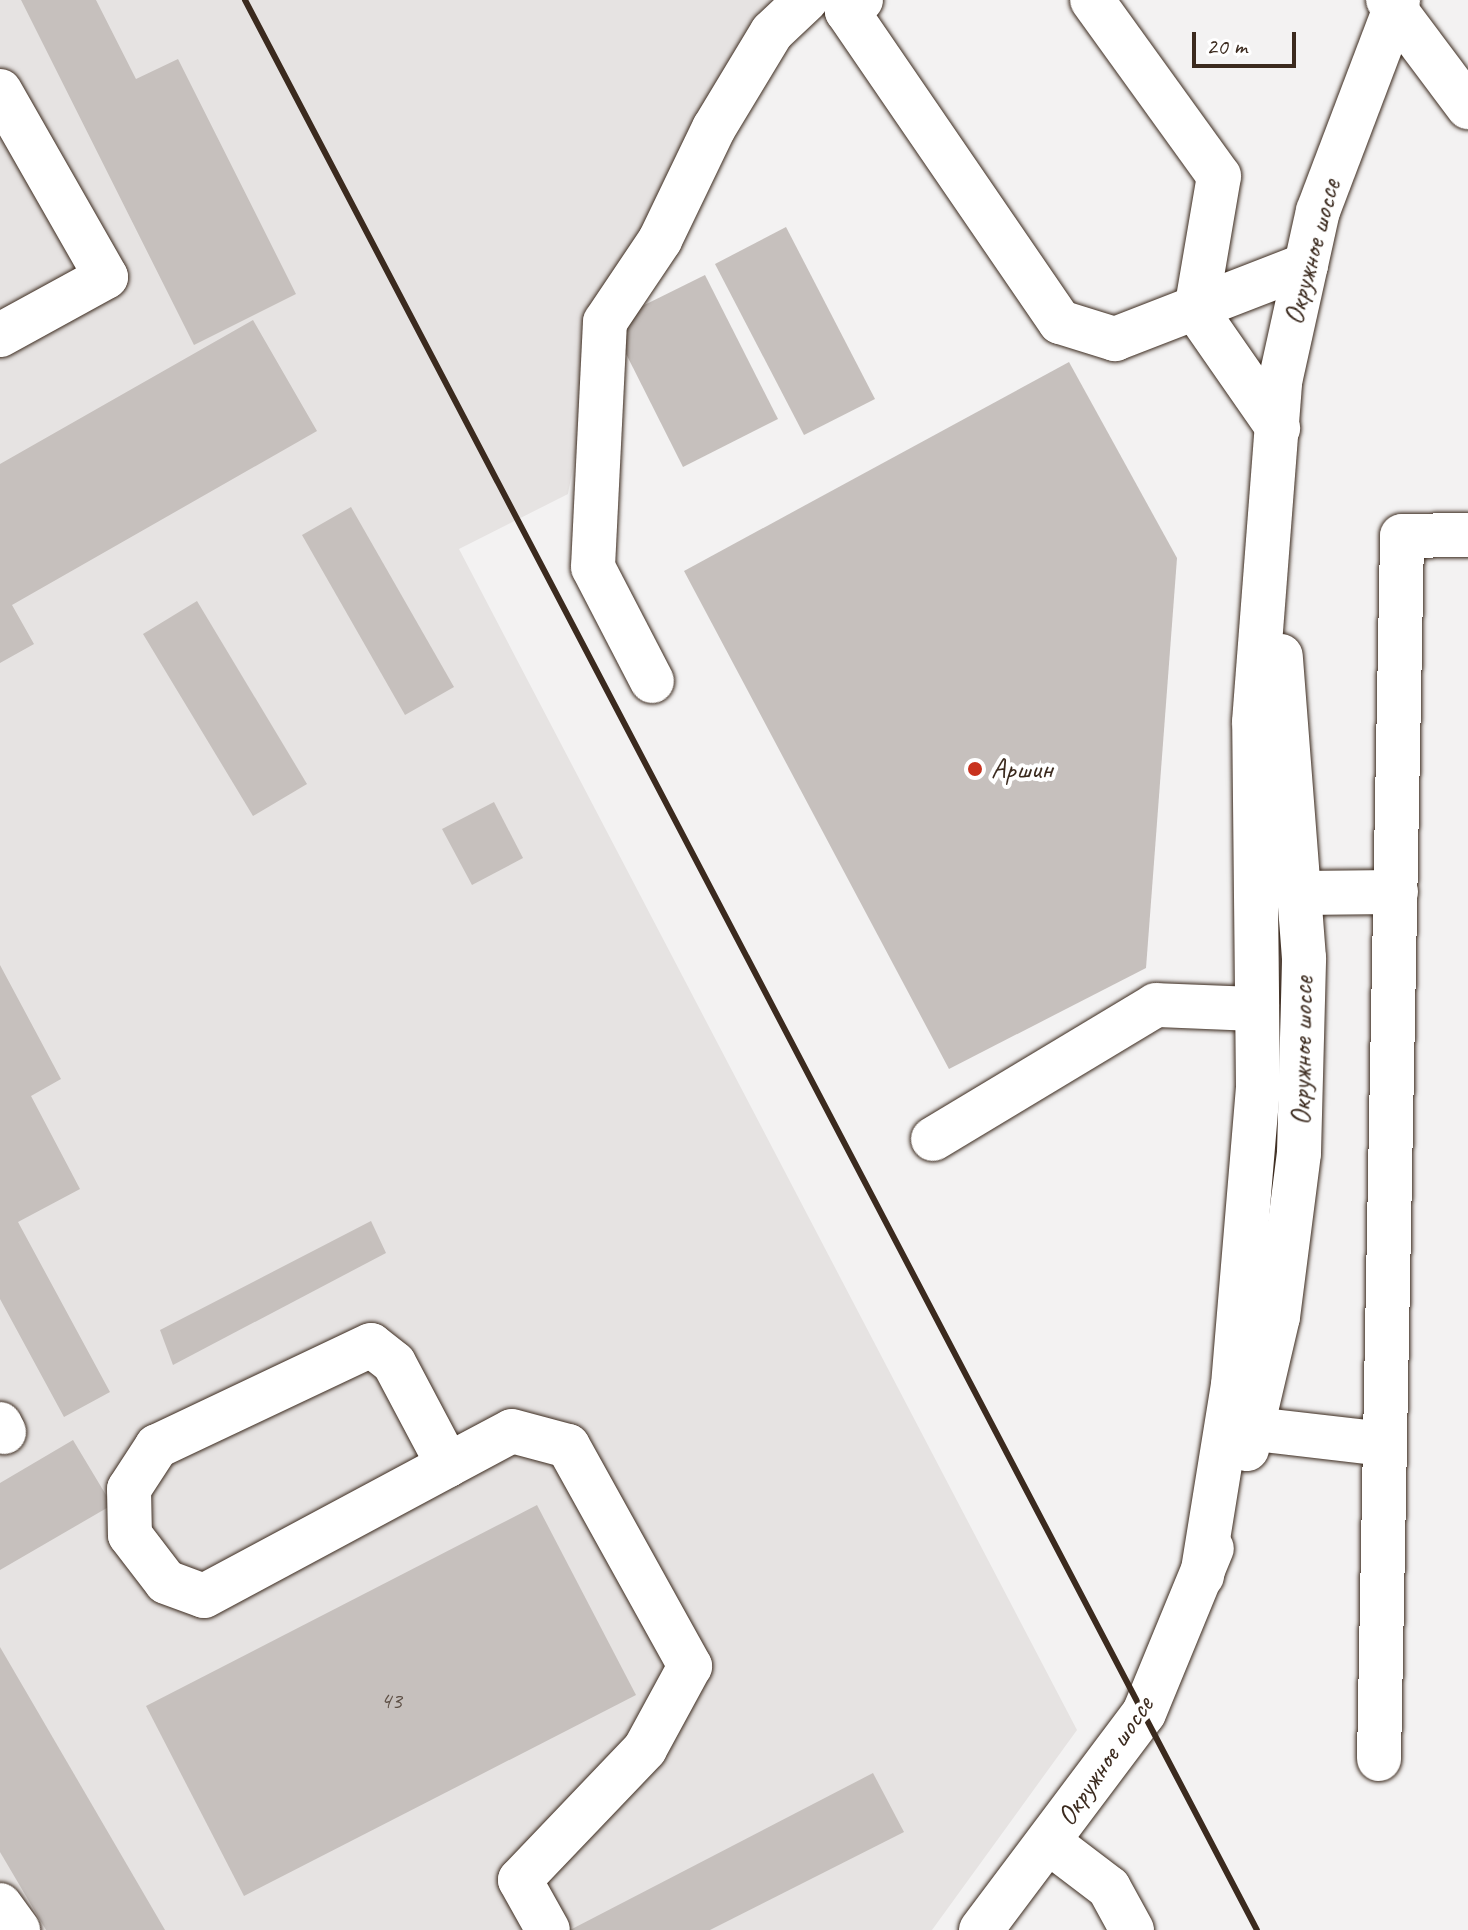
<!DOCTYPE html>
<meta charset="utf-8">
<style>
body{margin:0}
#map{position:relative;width:1468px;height:1930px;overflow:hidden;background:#f3f2f2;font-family:Caveat,sans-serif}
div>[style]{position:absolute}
.built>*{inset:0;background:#e6e3e2}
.building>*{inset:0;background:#c6c0bd}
.roads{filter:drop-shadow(0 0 2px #3b2a1e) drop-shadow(0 0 2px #3b2a1e)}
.minor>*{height:44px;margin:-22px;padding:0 22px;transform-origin:22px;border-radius:22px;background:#fff}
.major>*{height:44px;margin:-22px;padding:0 22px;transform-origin:22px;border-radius:22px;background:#fff}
.rail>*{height:6px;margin:-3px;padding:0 3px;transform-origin:3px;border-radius:3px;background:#3b2a1e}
.dots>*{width:22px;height:22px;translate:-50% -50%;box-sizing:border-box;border:4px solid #fff;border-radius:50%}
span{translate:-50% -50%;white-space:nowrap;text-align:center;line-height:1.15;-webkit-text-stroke:8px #fff;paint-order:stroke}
.number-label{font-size:24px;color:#5e5046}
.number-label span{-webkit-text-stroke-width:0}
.street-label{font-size:28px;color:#3b2a1e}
.poi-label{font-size:28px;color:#3b2a1e}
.left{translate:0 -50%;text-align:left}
.scale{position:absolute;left:1192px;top:32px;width:104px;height:36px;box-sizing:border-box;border:4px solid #3b2a1e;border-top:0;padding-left:10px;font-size:24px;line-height:28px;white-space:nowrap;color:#3b2a1e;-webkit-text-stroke:6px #fff;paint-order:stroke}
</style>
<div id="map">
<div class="built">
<div style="clip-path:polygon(0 0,783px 0,599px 325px,568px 494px,459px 549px,1077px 1730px,932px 1930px,0 1930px)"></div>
</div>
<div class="building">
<div style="clip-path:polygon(21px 0,96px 0,136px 79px,178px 59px,296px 294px,194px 345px)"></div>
<div style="clip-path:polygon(786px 227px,875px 399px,804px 435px,715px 264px)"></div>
<div style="clip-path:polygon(705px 275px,778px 419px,683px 467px,610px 322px)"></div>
<div style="clip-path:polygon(253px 320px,317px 431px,12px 605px,34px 644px,0 663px,0 464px)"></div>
<div style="clip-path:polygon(1069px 362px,1177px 558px,1146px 968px,949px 1069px,684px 571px)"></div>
<div style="clip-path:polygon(351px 507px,454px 687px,405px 715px,302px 535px)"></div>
<div style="clip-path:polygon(197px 601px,307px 784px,253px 816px,143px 634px)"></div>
<div style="clip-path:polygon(494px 802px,523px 858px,472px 885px,442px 829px)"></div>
<div style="clip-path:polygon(0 965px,61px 1079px,31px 1096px,80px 1189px,18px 1222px,110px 1392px,64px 1417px,0 1299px)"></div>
<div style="clip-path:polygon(371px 1221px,386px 1253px,173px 1365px,160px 1330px)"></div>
<div style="clip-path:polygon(73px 1440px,112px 1505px,0 1570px,0 1483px)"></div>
<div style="clip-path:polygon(537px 1505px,636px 1695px,244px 1896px,146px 1706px)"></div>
<div style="clip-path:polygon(0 1647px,165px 1930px,46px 1930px,0 1852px)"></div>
<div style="clip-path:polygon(873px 1773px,904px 1832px,710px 1930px,570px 1930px)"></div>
</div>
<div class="roads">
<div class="minor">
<div style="left:861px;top:0;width:18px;rotate:142deg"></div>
<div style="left:847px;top:11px;width:377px;rotate:55.6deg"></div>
<div style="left:1060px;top:322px;width:58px;rotate:17.2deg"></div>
<div style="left:1115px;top:339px;width:205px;rotate:-21.2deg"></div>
<div style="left:1092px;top:0;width:217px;rotate:54.2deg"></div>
<div style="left:1219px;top:176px;width:136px;rotate:99.7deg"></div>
<div style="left:1196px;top:310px;width:144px;rotate:55.2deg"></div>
<div style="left:1388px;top:0;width:134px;rotate:53.2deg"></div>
<div style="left:0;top:91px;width:214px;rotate:60.3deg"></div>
<div style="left:106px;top:277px;width:121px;rotate:151.3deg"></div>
<div style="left:652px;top:681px;width:128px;rotate:-117.4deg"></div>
<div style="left:593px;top:567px;width:245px;rotate:-87.2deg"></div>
<div style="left:605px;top:322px;width:99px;rotate:-56.1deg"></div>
<div style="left:660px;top:240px;width:124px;rotate:-64.3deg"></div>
<div style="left:714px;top:128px;width:112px;rotate:-58.9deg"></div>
<div style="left:772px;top:32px;width:47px;rotate:-43.3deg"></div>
<div style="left:1299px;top:893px;width:97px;rotate:-0.6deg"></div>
<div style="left:933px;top:1139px;width:260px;rotate:-31deg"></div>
<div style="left:1156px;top:1005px;width:101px;rotate:2.3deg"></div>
<div style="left:0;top:1424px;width:9px;rotate:63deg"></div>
<div style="left:1255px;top:1429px;width:131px;rotate:6.6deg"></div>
<div style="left:448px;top:1465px;width:115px;rotate:-117.9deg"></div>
<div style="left:394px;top:1363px;width:29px;rotate:-142deg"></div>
<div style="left:371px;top:1345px;width:237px;rotate:154.7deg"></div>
<div style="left:157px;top:1446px;width:51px;rotate:123.1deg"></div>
<div style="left:129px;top:1489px;width:46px;rotate:88.8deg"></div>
<div style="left:130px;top:1535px;width:59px;rotate:52.5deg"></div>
<div style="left:166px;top:1582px;width:40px;rotate:20.2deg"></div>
<div style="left:204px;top:1596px;width:277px;rotate:-28.2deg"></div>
<div style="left:448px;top:1465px;width:72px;rotate:-28deg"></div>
<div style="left:512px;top:1431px;width:58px;rotate:15deg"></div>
<div style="left:568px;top:1446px;width:252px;rotate:61deg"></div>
<div style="left:690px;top:1666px;width:94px;rotate:118.5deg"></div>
<div style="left:645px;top:1749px;width:181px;rotate:133.7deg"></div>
<div style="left:520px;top:1880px;width:57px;rotate:60.8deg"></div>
<div style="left:1379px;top:1759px;width:1223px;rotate:-88.92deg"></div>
<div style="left:1402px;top:536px;width:66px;rotate:-0.9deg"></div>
<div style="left:1050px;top:1843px;width:74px;rotate:37.3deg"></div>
<div style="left:1109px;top:1888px;width:48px;rotate:61.3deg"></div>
<div style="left:0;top:1905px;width:31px;rotate:54deg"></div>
</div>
<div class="major">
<div style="left:1247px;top:1449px;width:136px;rotate:-76.8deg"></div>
<div style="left:1278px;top:1317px;width:165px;rotate:-82.7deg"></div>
<div style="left:1299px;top:1153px;width:195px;rotate:-88.5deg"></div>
<div style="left:1304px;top:958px;width:303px;rotate:-94.4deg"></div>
<div style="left:1202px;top:1576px;width:193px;rotate:-80.8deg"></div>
<div style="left:1233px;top:1385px;width:299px;rotate:-85.2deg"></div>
<div style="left:1258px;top:1087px;width:365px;rotate:-90.6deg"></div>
<div style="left:1254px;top:722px;width:341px;rotate:-85.6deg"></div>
<div style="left:1280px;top:382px;width:175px;rotate:-77.5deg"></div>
<div style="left:1318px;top:211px;width:226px;rotate:-69.2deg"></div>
<div style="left:981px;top:1930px;width:271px;rotate:-53.1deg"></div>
<div style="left:1144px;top:1713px;width:178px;rotate:-67.6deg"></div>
</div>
</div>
<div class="rail">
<div style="left:245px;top:0;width:2179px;rotate:62.33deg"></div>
</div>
<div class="dots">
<div style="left:975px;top:769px;background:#c8321e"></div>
</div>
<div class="number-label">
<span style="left:391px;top:1701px">43</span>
</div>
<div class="street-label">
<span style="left:1312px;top:252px;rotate:-75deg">Окружное шоссе</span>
<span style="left:1302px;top:1051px;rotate:-89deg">Окружное шоссе</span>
<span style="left:1105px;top:1761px;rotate:-56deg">Окружное шоссе</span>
</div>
<div class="poi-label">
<span class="left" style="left:991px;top:769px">Аршин</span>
</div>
<div class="scale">20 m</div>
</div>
